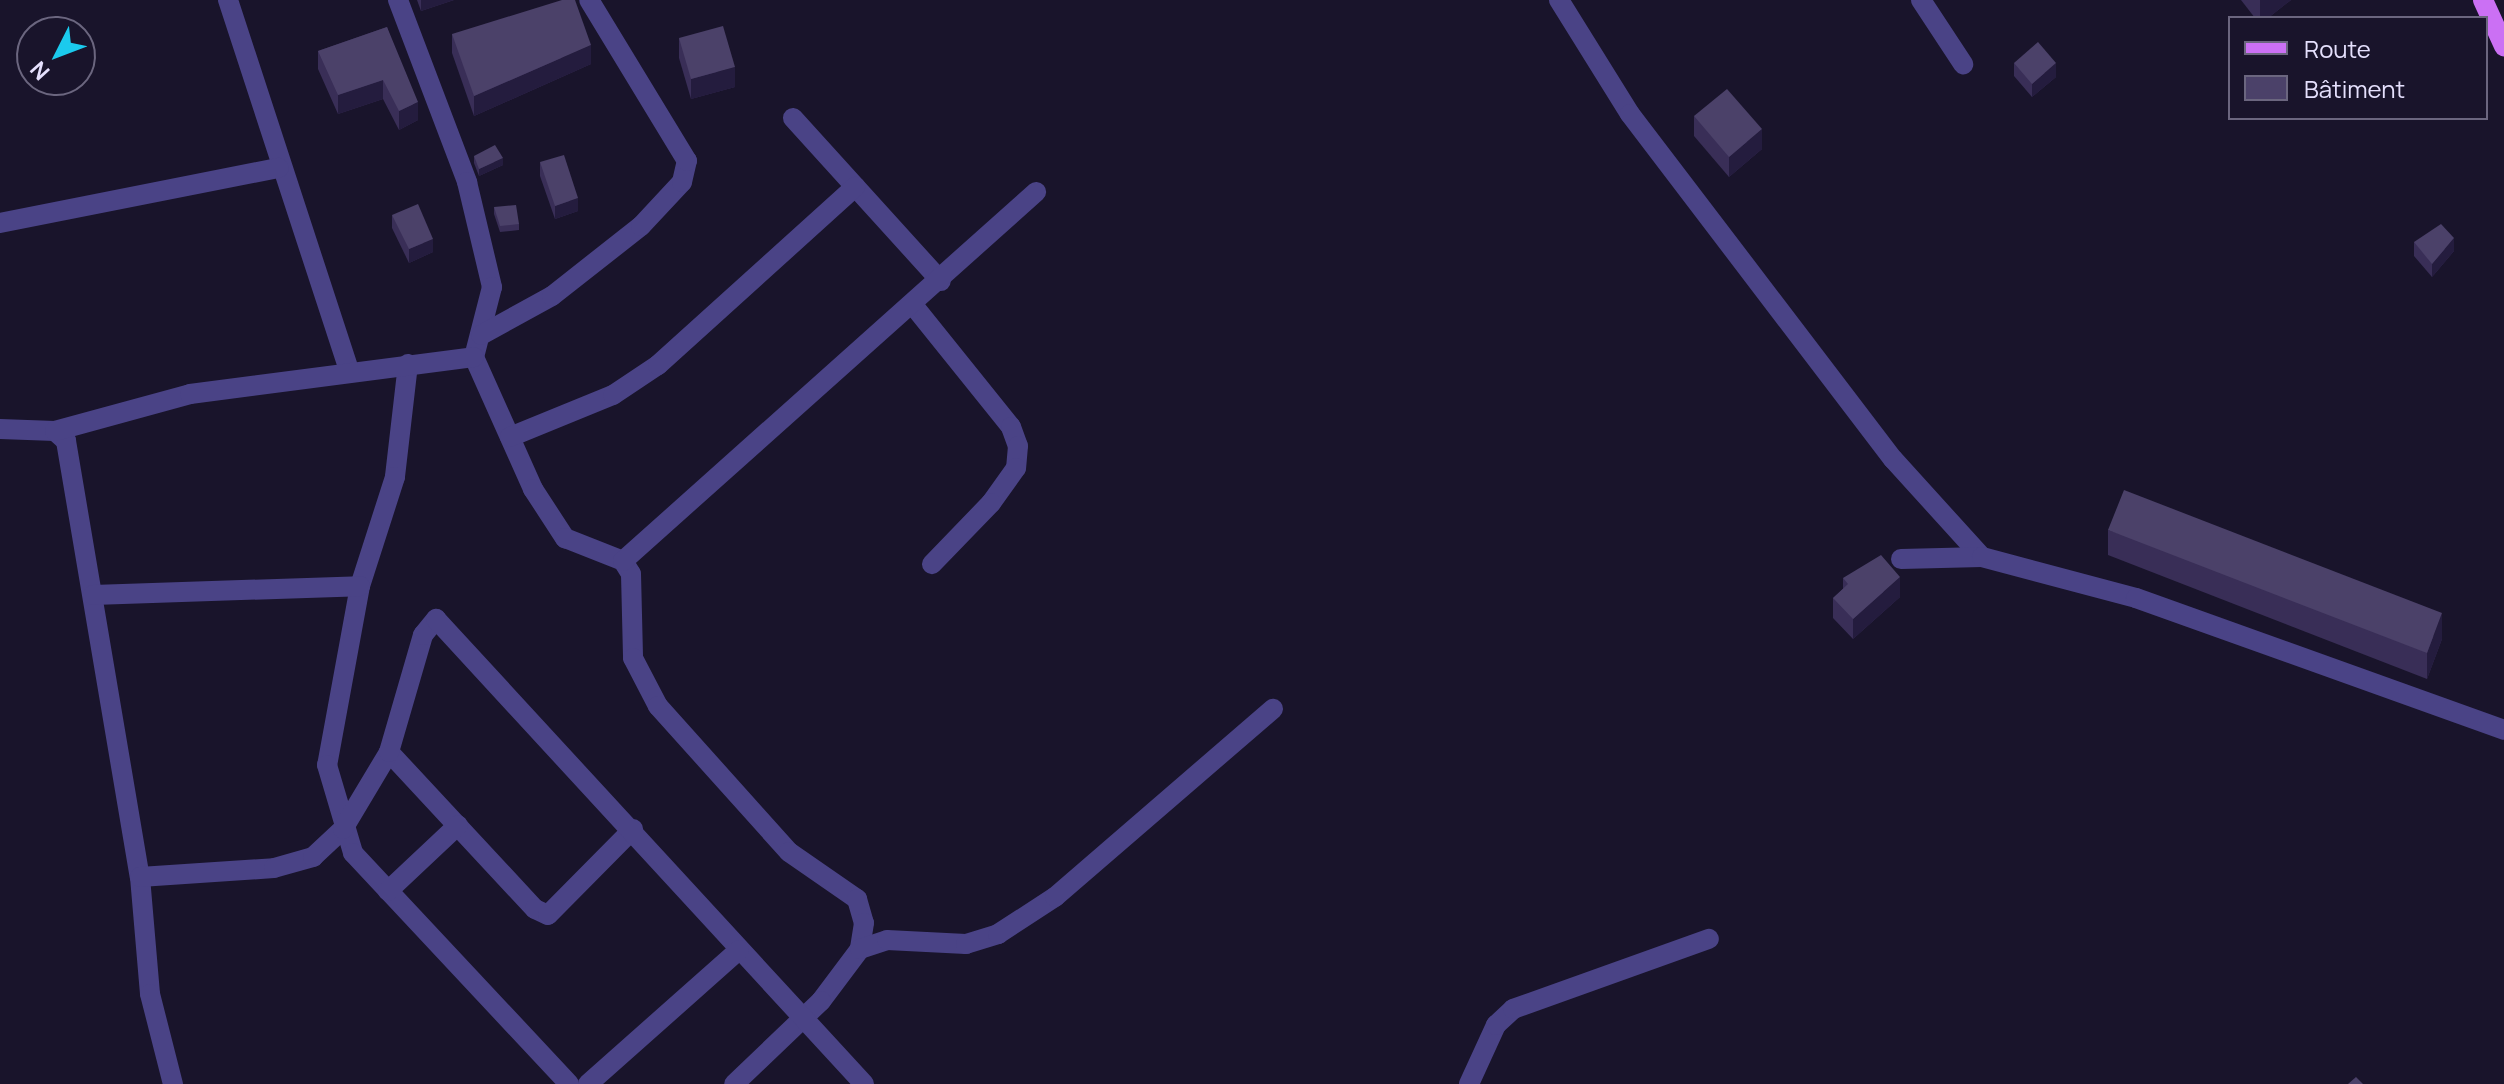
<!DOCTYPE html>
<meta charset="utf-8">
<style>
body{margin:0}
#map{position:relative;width:2504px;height:1084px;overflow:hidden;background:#19142b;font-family:Manrope,sans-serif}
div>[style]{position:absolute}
.street>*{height:20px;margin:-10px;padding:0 10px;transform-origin:10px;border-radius:10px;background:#4a4386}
.primary>*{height:20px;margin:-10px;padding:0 10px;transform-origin:10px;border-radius:10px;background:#cb70f4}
.wall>*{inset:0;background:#392e57}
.shaded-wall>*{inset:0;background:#241c3e}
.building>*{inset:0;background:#4b4169}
span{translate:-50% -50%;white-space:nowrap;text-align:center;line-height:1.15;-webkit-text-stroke:8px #19142b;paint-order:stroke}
.legend{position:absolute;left:2228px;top:16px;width:260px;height:104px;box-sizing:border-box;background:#19142b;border:2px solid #6b667f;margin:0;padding:10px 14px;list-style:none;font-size:24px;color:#e5e0fd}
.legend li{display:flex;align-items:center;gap:16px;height:40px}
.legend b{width:40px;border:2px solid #6b667f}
.north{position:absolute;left:16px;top:16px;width:80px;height:80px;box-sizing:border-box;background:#19142b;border:2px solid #6b667f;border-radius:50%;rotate:228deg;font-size:22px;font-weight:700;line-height:32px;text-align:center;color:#e5e0fd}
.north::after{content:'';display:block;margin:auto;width:28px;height:36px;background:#1bcaed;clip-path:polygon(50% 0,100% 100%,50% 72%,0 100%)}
</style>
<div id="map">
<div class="street">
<div style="left:228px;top:0;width:390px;rotate:71.9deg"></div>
<div style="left:398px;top:0;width:195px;rotate:69.2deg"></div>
<div style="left:467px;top:182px;width:108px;rotate:76.6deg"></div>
<div style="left:492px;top:287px;width:72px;rotate:104.4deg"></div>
<div style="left:474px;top:357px;width:145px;rotate:65.9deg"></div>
<div style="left:533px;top:489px;width:59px;rotate:56.9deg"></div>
<div style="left:565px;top:538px;width:62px;rotate:21.6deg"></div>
<div style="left:623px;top:561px;width:15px;rotate:58deg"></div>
<div style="left:631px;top:574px;width:84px;rotate:88.6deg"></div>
<div style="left:633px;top:658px;width:54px;rotate:62.5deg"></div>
<div style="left:658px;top:706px;width:196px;rotate:48.1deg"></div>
<div style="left:789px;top:852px;width:83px;rotate:34.7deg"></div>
<div style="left:857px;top:899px;width:25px;rotate:74deg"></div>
<div style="left:864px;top:923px;width:26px;rotate:99deg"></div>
<div style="left:860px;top:949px;width:65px;rotate:126.9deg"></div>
<div style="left:821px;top:1001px;width:120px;rotate:136.3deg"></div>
<div style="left:1559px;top:0;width:134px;rotate:58.1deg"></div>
<div style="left:1630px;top:114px;width:434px;rotate:52.7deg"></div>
<div style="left:1893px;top:459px;width:132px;rotate:47.8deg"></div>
<div style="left:1921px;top:0;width:77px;rotate:56.7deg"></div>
<div style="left:793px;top:118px;width:220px;rotate:47.8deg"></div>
<div style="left:0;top:223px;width:284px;rotate:-11.2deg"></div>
<div style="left:913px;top:305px;width:156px;rotate:51.2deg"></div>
<div style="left:1011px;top:427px;width:20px;rotate:70deg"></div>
<div style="left:1018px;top:446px;width:22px;rotate:95deg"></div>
<div style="left:1016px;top:468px;width:43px;rotate:125.5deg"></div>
<div style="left:991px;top:503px;width:85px;rotate:134deg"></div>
<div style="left:481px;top:335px;width:81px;rotate:-28.8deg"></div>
<div style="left:552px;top:296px;width:113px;rotate:-38.2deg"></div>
<div style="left:641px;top:226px;width:60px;rotate:-47deg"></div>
<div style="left:682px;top:182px;width:22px;rotate:-77deg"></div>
<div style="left:687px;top:161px;width:188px;rotate:-121.3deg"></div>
<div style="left:408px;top:364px;width:114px;rotate:96.6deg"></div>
<div style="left:395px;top:477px;width:114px;rotate:107.8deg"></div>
<div style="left:360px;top:586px;width:182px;rotate:100.4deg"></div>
<div style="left:327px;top:765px;width:92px;rotate:73.5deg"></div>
<div style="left:353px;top:853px;width:316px;rotate:46.9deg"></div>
<div style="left:0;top:429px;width:55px;rotate:2.1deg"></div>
<div style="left:55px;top:431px;width:15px;rotate:42deg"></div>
<div style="left:66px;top:441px;width:442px;rotate:80.4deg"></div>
<div style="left:140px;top:877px;width:117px;rotate:85.1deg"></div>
<div style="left:150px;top:994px;width:93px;rotate:75.7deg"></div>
<div style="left:55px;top:431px;width:140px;rotate:-15.3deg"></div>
<div style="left:190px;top:394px;width:286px;rotate:-7.4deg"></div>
<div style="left:510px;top:437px;width:111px;rotate:-22.2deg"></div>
<div style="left:613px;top:395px;width:54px;rotate:-33.7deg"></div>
<div style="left:658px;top:365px;width:266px;rotate:-42.1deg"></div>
<div style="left:1901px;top:559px;width:81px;rotate:-1.4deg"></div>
<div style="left:1982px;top:557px;width:159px;rotate:14.9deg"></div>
<div style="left:2136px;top:598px;width:391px;rotate:19.7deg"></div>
<div style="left:623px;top:561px;width:554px;rotate:-41.78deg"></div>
<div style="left:93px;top:595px;width:267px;rotate:-1.9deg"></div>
<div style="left:389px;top:752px;width:214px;rotate:47.1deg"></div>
<div style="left:535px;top:909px;width:14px;rotate:25deg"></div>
<div style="left:548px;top:915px;width:121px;rotate:-45.3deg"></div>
<div style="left:140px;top:877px;width:134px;rotate:-3.8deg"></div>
<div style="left:274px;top:868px;width:41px;rotate:-15.8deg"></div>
<div style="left:313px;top:857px;width:41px;rotate:-43deg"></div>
<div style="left:343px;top:829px;width:90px;rotate:-59.1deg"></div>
<div style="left:389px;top:752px;width:122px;rotate:-73.8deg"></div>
<div style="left:423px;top:635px;width:21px;rotate:-51deg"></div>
<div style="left:436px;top:619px;width:632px;rotate:47.37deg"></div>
<div style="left:388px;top:891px;width:96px;rotate:-43.3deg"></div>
<div style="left:860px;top:949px;width:28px;rotate:-18deg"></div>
<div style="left:887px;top:940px;width:79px;rotate:2.9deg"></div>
<div style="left:966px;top:944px;width:34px;rotate:-17deg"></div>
<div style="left:998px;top:934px;width:68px;rotate:-33deg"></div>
<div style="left:1055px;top:897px;width:288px;rotate:-40.8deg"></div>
<div style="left:588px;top:1084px;width:202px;rotate:-41.6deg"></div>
<div style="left:1469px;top:1084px;width:65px;rotate:-65.4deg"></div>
<div style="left:1496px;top:1025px;width:23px;rotate:-43deg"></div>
<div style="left:1513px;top:1009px;width:208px;rotate:-19.7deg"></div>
</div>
<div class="primary">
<div style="left:2483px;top:0;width:51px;rotate:65.5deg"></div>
</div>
<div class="wall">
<div style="clip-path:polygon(417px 0,454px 0,421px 11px)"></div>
<div style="clip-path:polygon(2241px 0,2291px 0,2268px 18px,2255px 18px)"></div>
<div style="clip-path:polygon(387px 27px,418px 120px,399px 130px,383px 99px,338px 114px,318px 69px,318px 51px)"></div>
<div style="clip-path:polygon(452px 34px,591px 64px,474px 116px,452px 53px)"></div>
<div style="clip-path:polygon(679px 38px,735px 87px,691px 99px,679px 58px)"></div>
<div style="clip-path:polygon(2014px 63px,2056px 77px,2032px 97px,2014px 76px)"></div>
<div style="clip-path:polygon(1694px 116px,1762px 149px,1729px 177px,1694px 136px)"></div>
<div style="clip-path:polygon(474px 156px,503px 165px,479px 176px,474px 163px)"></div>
<div style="clip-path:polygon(540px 162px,578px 211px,555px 219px,540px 176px)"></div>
<div style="clip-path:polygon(494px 207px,519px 224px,519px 230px,500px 232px,494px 214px)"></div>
<div style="clip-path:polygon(392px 215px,433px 252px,409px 263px,392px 228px)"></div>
<div style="clip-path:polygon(2414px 242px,2454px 251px,2432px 277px,2414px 256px)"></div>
<div style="clip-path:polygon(2108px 530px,2442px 639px,2427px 679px,2108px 555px)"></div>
<div style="clip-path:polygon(1843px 578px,1900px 597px,1853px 639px,1833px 618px,1833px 598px,1843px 589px)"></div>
</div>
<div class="shaded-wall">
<div style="clip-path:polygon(421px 0,454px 0,421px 11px)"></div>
<div style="clip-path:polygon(2260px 0,2291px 0,2268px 18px,2260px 18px)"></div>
<div style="clip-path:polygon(591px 45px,591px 64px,474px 116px,474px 96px)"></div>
<div style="clip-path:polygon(2056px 63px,2056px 77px,2032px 97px,2032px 84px)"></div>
<div style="clip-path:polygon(735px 67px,735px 87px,691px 99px,691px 79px)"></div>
<div style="clip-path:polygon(383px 80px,383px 99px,338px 114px,338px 95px)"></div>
<div style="clip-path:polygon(418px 102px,418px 120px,399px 130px,399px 111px)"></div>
<div style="clip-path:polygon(1762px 129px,1762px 149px,1729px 177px,1729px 157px)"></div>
<div style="clip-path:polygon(503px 158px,503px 165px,479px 176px,479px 169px)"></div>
<div style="clip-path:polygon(578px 198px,578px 211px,555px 219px,555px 206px)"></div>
<div style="clip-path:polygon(2454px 238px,2454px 251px,2432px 277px,2432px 264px)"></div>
<div style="clip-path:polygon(433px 239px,433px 252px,409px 263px,409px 249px)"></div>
<div style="clip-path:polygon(1900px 577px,1900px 597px,1853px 639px,1853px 619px)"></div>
<div style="clip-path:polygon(2442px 613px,2442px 639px,2427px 679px,2427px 653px)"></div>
</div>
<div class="building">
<div style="clip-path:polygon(562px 0,575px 0,591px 45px,474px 96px,452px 34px)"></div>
<div style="clip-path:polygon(723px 26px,735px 67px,691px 79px,679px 38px)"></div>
<div style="clip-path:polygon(387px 27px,418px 102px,399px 111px,383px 80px,338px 95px,318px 51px)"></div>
<div style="clip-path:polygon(2038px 42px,2056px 63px,2032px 84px,2014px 63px)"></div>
<div style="clip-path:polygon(1727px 89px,1762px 129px,1729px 157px,1694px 116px)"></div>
<div style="clip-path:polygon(495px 145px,503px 158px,479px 169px,474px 156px)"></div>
<div style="clip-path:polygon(564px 155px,578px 198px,555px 206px,540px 162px)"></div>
<div style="clip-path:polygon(418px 204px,433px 239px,409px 249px,392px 215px)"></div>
<div style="clip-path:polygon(516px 205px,519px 224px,500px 226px,494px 207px)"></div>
<div style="clip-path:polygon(2441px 224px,2454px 238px,2432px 264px,2414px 242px)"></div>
<div style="clip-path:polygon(2124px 490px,2442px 613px,2427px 653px,2108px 530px)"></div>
<div style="clip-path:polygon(1881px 555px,1900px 577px,1853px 619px,1833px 598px,1848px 584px,1843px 578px)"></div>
<div style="clip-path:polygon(2356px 1077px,2363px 1084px,2348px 1084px)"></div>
</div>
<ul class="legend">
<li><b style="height:10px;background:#cb70f4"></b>Route</li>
<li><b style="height:22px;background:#4b4169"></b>Bâtiment</li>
</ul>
<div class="north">N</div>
</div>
